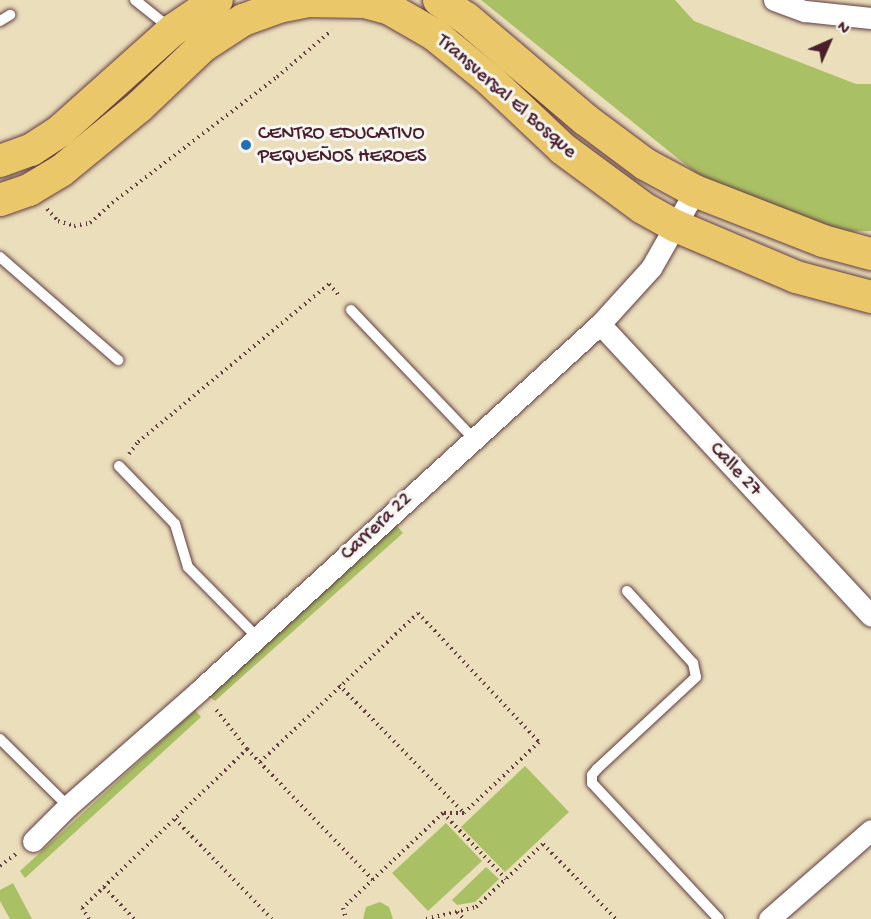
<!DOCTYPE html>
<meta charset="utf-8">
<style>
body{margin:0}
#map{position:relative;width:871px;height:919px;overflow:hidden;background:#ebdebb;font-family:"Gochi Hand",sans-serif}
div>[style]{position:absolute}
.green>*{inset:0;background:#aac065}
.path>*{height:4px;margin-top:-2px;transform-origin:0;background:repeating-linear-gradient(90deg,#623c41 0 1.5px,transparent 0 6px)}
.roads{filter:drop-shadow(0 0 2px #623c41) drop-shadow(0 0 2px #623c41)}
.service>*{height:10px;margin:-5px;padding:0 5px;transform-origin:5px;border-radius:5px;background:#fff}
.minor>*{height:21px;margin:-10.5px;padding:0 10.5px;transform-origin:10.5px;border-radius:10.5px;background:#fff}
.primary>*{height:32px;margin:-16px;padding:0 16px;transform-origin:16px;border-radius:16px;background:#eac769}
.dots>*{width:16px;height:16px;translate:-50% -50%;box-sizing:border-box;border:3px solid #f6f6f2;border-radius:50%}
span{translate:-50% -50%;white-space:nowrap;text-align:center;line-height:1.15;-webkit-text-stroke:6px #f6f6f2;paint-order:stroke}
.street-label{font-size:20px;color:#4a1f2b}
.poi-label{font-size:20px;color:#4a1f2b}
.left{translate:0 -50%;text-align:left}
.north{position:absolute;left:799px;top:12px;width:60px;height:60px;-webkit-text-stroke:4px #f6f6f2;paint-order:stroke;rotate:45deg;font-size:16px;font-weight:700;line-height:24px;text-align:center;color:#4a1f2b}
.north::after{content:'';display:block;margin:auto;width:21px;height:27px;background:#4a1f2b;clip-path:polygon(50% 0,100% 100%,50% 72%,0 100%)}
</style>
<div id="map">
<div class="green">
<div style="clip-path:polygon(481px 0,675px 0,694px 21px,856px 84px,871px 84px,871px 231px,839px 232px,706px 181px)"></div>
<div style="clip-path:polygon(396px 525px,403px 533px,215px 701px,208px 695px)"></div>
<div style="clip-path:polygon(195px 710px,201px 717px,25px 878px,20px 871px)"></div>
<div style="clip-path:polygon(525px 766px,569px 812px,505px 872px,461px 827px)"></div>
<div style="clip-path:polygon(446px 823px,482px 861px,428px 911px,392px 873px)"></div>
<div style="clip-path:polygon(486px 867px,499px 879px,475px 902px,457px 905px,452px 900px)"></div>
<div style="clip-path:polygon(13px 883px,32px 919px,10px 919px,0 901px,0 890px)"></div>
<div style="clip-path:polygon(380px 902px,389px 907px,393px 919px,363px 919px,366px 907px)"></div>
</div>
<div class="path">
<div style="left:47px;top:209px;width:16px;rotate:47deg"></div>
<div style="left:58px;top:221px;width:17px;rotate:17deg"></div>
<div style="left:74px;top:226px;width:16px;rotate:-11deg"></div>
<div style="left:90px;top:223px;width:30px;rotate:-42deg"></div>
<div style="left:112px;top:203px;width:208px;rotate:-37.4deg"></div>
<div style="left:277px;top:77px;width:72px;rotate:-40.5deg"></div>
<div style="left:129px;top:454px;width:15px;rotate:-53deg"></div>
<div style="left:138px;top:442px;width:248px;rotate:-39.6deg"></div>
<div style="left:329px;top:284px;width:18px;rotate:49deg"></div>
<div style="left:339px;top:685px;width:179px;rotate:45.7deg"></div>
<div style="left:247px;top:749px;width:182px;rotate:46.1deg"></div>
<div style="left:260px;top:762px;width:217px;rotate:-43.3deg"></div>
<div style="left:418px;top:613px;width:177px;rotate:46.8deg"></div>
<div style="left:539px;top:742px;width:103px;rotate:136.6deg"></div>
<div style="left:464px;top:813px;width:21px;rotate:180deg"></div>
<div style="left:443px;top:813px;width:138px;rotate:136.5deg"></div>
<div style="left:343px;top:908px;width:11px;rotate:75deg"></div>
<div style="left:443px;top:813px;width:91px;rotate:46.3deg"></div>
<div style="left:175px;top:819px;width:139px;rotate:45.9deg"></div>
<div style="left:0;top:866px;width:20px;rotate:-37deg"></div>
<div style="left:104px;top:887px;width:44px;rotate:46.8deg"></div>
<div style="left:457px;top:912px;width:10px;rotate:45deg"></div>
<div style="left:89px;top:919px;width:13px;rotate:-122deg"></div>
<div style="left:82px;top:908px;width:229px;rotate:-43.9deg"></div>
<div style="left:247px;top:749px;width:53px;rotate:-128.2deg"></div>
<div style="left:426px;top:919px;width:51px;rotate:-13.5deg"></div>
<div style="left:476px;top:907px;width:92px;rotate:-43.2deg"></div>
<div style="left:543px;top:844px;width:105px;rotate:45.8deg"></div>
</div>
<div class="roads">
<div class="service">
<div style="left:135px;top:0;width:45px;rotate:38.7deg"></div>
<div style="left:0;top:21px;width:12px;rotate:-31deg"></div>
<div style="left:0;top:257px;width:157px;rotate:41.1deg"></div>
<div style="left:351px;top:310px;width:177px;rotate:46.4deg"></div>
<div style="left:119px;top:466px;width:81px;rotate:46deg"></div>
<div style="left:175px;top:524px;width:45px;rotate:73.2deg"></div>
<div style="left:188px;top:567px;width:100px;rotate:45.4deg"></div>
<div style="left:627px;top:591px;width:98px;rotate:47.5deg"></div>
<div style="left:693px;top:663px;width:14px;rotate:78deg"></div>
<div style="left:696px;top:677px;width:135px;rotate:137.1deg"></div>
<div style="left:597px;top:769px;width:8px;rotate:130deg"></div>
<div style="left:592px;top:775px;width:8px;rotate:90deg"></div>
<div style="left:592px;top:783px;width:186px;rotate:47deg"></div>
<div style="left:0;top:739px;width:95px;rotate:44.6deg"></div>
</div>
<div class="minor">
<div style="left:774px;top:0;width:33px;rotate:20deg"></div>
<div style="left:805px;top:11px;width:66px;rotate:6.1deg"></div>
<div style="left:600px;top:324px;width:398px;rotate:47.1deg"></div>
<div style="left:33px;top:841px;width:49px;rotate:-45deg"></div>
<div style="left:68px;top:806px;width:176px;rotate:-41.3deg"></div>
<div style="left:200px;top:690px;width:542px;rotate:-42.46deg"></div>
<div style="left:600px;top:324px;width:76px;rotate:-47.7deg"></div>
<div style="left:651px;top:268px;width:89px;rotate:-60.3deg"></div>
<div style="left:769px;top:919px;width:135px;rotate:-41.1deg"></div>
</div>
<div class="primary">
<div style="left:439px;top:0;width:32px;rotate:34deg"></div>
<div style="left:466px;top:18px;width:157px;rotate:40.4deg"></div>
<div style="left:586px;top:120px;width:74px;rotate:36.7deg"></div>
<div style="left:645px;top:164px;width:57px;rotate:28.4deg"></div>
<div style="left:695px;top:191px;width:137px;rotate:21.3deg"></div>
<div style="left:823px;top:241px;width:50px;rotate:15.2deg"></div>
<div style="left:0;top:161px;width:33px;rotate:-20deg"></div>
<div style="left:31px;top:150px;width:35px;rotate:-33deg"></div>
<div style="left:60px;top:131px;width:152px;rotate:-41.8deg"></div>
<div style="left:173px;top:30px;width:53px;rotate:-34.3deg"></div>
<div style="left:0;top:200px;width:31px;rotate:-19deg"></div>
<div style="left:29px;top:190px;width:37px;rotate:-31deg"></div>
<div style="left:61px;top:171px;width:102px;rotate:-39.4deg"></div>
<div style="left:140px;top:106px;width:87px;rotate:-43.6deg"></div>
<div style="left:203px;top:46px;width:48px;rotate:-33deg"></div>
<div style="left:243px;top:20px;width:37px;rotate:-20deg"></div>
<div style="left:278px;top:7px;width:31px;rotate:-11deg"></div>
<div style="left:308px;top:1px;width:57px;rotate:1deg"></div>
<div style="left:365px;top:2px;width:24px;rotate:15deg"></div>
<div style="left:388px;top:8px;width:54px;rotate:29.9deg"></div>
<div style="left:435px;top:35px;width:71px;rotate:39.3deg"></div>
<div style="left:490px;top:80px;width:100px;rotate:43.4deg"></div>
<div style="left:563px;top:149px;width:99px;rotate:36.4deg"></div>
<div style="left:643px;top:208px;width:38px;rotate:29deg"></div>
<div style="left:676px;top:226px;width:130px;rotate:23deg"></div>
<div style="left:796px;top:277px;width:78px;rotate:14.9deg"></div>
</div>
</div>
<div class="dots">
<div style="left:246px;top:145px;background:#1f6fb2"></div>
</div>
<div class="street-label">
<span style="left:506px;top:97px;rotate:41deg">Transversal El Bosque</span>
<span style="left:735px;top:470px;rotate:47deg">Calle 27</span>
<span style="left:377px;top:527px;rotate:-43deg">Carrera 22</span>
</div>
<div class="poi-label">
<span class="left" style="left:258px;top:146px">CENTRO EDUCATIVO<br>PEQUEÑOS HEROES</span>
</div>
<div class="north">N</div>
</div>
